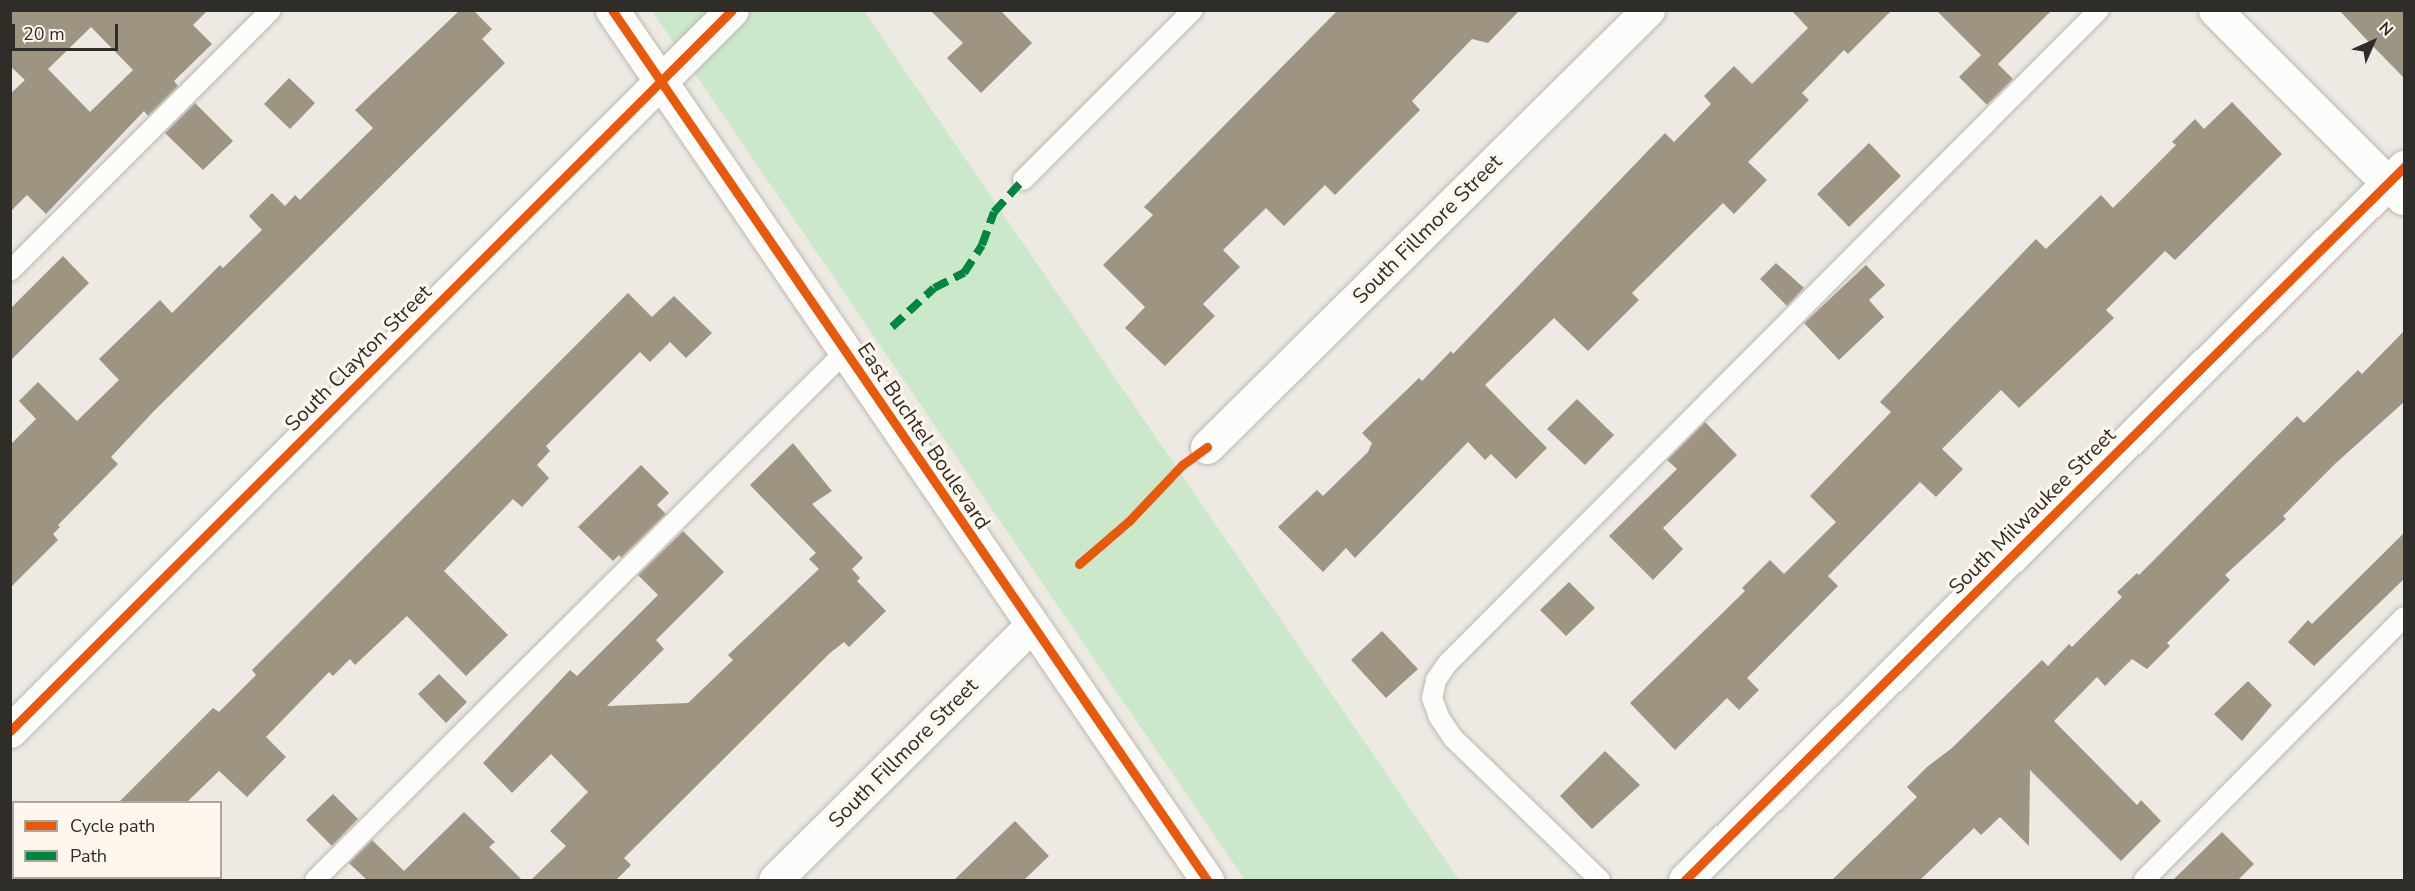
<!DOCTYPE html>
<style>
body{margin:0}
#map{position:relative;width:2415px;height:891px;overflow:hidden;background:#ede9e3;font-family:"Nunito Sans",sans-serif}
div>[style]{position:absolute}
.green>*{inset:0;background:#cbe8ca}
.building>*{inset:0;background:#9e9482}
.roads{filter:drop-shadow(0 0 2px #bcb9b4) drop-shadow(0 0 2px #bcb9b4)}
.lane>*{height:20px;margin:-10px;padding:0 10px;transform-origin:10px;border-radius:10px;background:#fcfcfb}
.street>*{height:33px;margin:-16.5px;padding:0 16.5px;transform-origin:16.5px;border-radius:16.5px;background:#fcfcfb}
.secondary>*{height:33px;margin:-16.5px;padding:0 16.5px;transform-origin:16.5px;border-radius:16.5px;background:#fcfcfb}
.quiet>*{height:8px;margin-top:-4px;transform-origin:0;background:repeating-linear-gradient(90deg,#00873e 0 15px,transparent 0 23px)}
.cycleway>*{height:9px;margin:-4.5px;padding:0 4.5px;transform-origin:4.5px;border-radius:4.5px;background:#e8590c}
span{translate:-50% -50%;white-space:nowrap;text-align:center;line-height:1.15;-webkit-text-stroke:6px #fef7ed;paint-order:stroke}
.street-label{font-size:21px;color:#2f2d29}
.frame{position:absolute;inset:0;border:12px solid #2f2d29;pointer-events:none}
.legend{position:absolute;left:12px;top:801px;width:210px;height:78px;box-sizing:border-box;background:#fef7ed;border:2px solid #aba69f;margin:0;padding:8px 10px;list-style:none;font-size:18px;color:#2f2d29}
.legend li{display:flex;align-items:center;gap:12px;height:30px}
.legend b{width:30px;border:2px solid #aba69f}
.north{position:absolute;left:2343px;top:12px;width:60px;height:60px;-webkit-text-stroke:4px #fef7ed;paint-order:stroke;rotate:45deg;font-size:16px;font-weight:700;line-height:24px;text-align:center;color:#2f2d29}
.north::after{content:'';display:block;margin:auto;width:21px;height:27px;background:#2f2d29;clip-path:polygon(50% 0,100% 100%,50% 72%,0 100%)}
.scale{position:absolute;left:12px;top:24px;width:106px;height:27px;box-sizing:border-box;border:3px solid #2f2d29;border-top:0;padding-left:8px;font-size:18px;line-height:21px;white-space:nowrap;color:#2f2d29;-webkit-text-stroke:4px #fef7ed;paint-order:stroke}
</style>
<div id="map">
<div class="green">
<div style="clip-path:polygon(652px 11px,864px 11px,1459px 880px,1245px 880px)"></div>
</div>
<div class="building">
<div style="clip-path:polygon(evenodd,10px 10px,208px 10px,193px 25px,212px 44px,174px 81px,178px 86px,148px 116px,144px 111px,46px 214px,27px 195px,10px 212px,10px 94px,25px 80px,10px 66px,10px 10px,91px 27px,133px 70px,90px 112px,48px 69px,91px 27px)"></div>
<div style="clip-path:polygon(460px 10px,473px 10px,492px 29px,482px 39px,505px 63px,154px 411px,111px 457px,118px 464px,58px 525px,60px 527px,53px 534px,58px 540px,10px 588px,10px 445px,36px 419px,19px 401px,38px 382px,77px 421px,119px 380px,99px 359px,160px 300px,172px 313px,220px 265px,223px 268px,262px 230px,249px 216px,272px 193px,285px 206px,295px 195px,300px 200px,373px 128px,355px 110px)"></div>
<div style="clip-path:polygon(930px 10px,1000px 10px,1032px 43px,981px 93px,947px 58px,963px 43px)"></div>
<div style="clip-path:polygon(1338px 10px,1520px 10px,1488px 43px,1472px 39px,1412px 101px,1420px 110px,1335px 195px,1325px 185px,1284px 226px,1266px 208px,1223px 250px,1240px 267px,1203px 304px,1215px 316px,1165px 366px,1125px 328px,1145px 307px,1103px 265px,1153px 215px,1144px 207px)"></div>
<div style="clip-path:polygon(1791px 10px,1892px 10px,1848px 54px,1844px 50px,1802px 93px,1809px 100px,1748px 162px,1767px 180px,1734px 214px,1723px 203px,1632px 293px,1639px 300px,1588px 351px,1554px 318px,1485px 385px,1547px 448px,1516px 479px,1491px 454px,1485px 460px,1468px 442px,1355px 558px,1346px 548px,1323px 572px,1278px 527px,1317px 490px,1323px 496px,1368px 452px,1372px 443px,1362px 433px,1419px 378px,1422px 381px,1451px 351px,1453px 354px,1665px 133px,1674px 142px,1711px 104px,1704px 96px,1734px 66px,1752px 84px,1808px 28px)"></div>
<div style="clip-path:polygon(1936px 10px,2052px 10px,1998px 64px,2013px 79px,1987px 105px,1959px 77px,1981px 55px)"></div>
<div style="clip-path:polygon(2339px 10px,2404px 10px,2404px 78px,2365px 38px)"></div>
<div style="clip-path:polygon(289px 78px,315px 103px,290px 129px,264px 104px)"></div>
<div style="clip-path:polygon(2232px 102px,2282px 154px,2175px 260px,2165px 251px,2106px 310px,2114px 318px,2019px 408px,2001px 390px,1942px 449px,1963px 469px,1936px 497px,1920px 482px,1828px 576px,1838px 586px,1747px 678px,1759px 690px,1739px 710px,1727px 698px,1675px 750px,1630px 703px,1745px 591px,1742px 588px,1770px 560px,1784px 574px,1836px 522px,1810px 496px,1891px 412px,1880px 402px,2036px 239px,2046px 249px,2101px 195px,2113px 208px,2176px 145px,2172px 142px,2195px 119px,2204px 129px)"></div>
<div style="clip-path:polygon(195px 103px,233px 141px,203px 170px,165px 133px)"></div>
<div style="clip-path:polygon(1869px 143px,1901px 176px,1849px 227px,1817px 194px)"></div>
<div style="clip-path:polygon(63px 256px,89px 283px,10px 361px,10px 309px)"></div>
<div style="clip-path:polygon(1776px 263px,1804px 288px,1787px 306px,1760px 279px)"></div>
<div style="clip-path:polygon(1866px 265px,1885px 285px,1869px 300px,1884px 317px,1839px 360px,1804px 323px)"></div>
<div style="clip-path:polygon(628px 293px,652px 317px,674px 296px,712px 333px,686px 358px,670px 342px,650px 362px,640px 352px,546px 446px,550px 451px,537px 465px,549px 478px,522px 507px,513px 499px,444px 571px,508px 635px,466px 676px,407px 616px,355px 665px,350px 659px,333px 676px,329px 672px,266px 737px,286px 757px,247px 797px,219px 771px,187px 802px,119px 802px,213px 708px,219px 712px,256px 675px,252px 670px)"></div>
<div style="clip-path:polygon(2404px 331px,2404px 402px,2336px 463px,2283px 516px,2286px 519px,2225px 575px,2230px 580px,2167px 643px,2170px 646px,2147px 669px,2132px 659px,2105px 686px,2097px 677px,2054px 721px,2137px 805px,2141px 800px,2161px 821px,2121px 861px,2030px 770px,2029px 846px,2000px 817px,1981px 835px,1974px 828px,1920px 880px,1832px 880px,1917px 797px,1907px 787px,1927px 767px,1952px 748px,2042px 660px,2048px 666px,2069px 644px,2072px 647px,2122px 597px,2117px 592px,2137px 573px,2139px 575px,2297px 416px,2304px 423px,2358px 370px,2362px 374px)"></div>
<div style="clip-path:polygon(1577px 399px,1614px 435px,1585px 465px,1547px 429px)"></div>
<div style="clip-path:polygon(1705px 422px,1737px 455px,1663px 528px,1683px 549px,1653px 580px,1609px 536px,1677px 469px,1667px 460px)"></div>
<div style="clip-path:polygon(793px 443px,832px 491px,812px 504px,863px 558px,852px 569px,860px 578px,857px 581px,886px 611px,849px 647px,844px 642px,830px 653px,624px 858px,631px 865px,616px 880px,531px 880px,566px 846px,550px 831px,588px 792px,551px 754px,512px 793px,483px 763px,570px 670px,577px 676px,658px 595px,638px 575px,683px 531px,724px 572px,656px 640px,664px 649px,607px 706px,688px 703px,733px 660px,728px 655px,819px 569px,809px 559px,816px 553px,750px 485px)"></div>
<div style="clip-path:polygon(641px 465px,669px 493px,657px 505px,666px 514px,621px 558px,619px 555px,613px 561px,578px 527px)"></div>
<div style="clip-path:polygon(2404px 533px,2404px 579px,2314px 666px,2288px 642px,2308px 620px,2312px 624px)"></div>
<div style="clip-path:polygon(1569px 582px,1595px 608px,1566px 636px,1540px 610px)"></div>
<div style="clip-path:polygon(1382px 631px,1418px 669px,1386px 698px,1351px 660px)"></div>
<div style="clip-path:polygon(439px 674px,467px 702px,446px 723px,418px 694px)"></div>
<div style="clip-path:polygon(2248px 681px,2272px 705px,2242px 741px,2214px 714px)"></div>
<div style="clip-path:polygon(1605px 751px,1640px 785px,1592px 829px,1560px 796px)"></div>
<div style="clip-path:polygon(333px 794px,358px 819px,332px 846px,306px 820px)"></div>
<div style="clip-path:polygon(464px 812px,495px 842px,489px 847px,522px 880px,367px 880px,349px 863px,372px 840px,404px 871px)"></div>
<div style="clip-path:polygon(1015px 821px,1049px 856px,1024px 880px,954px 880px)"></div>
<div style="clip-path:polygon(2222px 832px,2254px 864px,2238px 880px,2173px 880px)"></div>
</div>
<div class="roads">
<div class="lane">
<div style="left:1023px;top:180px;width:240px;rotate:-45deg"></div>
<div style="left:10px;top:271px;width:369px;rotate:-45deg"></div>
<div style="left:315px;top:880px;width:748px;rotate:-44.89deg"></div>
<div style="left:1600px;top:880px;width:204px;rotate:-136deg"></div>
<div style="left:1453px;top:738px;width:25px;rotate:-124deg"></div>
<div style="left:1439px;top:717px;width:20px;rotate:-110deg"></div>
<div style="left:1432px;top:698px;width:18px;rotate:-77deg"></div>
<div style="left:1436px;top:680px;width:21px;rotate:-55deg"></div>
<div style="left:1448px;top:663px;width:922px;rotate:-45.09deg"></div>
<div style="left:2144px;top:880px;width:370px;rotate:-45.3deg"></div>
</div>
<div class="street">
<div style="left:2215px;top:10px;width:266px;rotate:45deg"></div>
<div style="left:1207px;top:447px;width:621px;rotate:-44.74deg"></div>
<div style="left:10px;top:731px;width:1020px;rotate:-44.96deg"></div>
<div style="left:775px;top:880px;width:361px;rotate:-44.8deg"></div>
<div style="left:1685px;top:880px;width:1013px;rotate:-44.76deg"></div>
</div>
<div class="secondary">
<div style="left:612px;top:10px;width:1054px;rotate:55.63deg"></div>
<div style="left:10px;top:820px;width:5px;rotate:37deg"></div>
<div style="left:69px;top:878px;width:4px;rotate:34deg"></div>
</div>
</div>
<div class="quiet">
<div style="left:892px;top:327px;width:57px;rotate:-42.9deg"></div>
<div style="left:934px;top:288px;width:34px;rotate:-27deg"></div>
<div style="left:964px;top:273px;width:33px;rotate:-57deg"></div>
<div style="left:982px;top:245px;width:35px;rotate:-70deg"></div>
<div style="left:994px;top:212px;width:43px;rotate:-47.8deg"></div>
</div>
<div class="cycleway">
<div style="left:612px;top:10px;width:1054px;rotate:55.63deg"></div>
<div style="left:1079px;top:564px;width:66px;rotate:-40.7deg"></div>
<div style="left:1129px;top:521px;width:77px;rotate:-46.6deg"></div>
<div style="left:1182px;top:465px;width:31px;rotate:-36deg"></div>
<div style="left:10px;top:731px;width:1020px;rotate:-44.96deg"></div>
<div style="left:1685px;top:880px;width:1013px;rotate:-44.76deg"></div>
</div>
<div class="street-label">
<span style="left:1427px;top:229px;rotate:-45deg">South Fillmore Street</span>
<span style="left:358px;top:358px;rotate:-45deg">South Clayton Street</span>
<span style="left:924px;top:436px;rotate:56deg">East Buchtel Boulevard</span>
<span style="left:2032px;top:511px;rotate:-45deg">South Milwaukee Street</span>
<span style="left:903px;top:753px;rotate:-45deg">South Fillmore Street</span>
</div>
<div class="frame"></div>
<ul class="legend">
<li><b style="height:8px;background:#e8590c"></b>Cycle path</li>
<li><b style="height:8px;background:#00873e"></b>Path</li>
</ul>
<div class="north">N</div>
<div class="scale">20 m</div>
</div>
